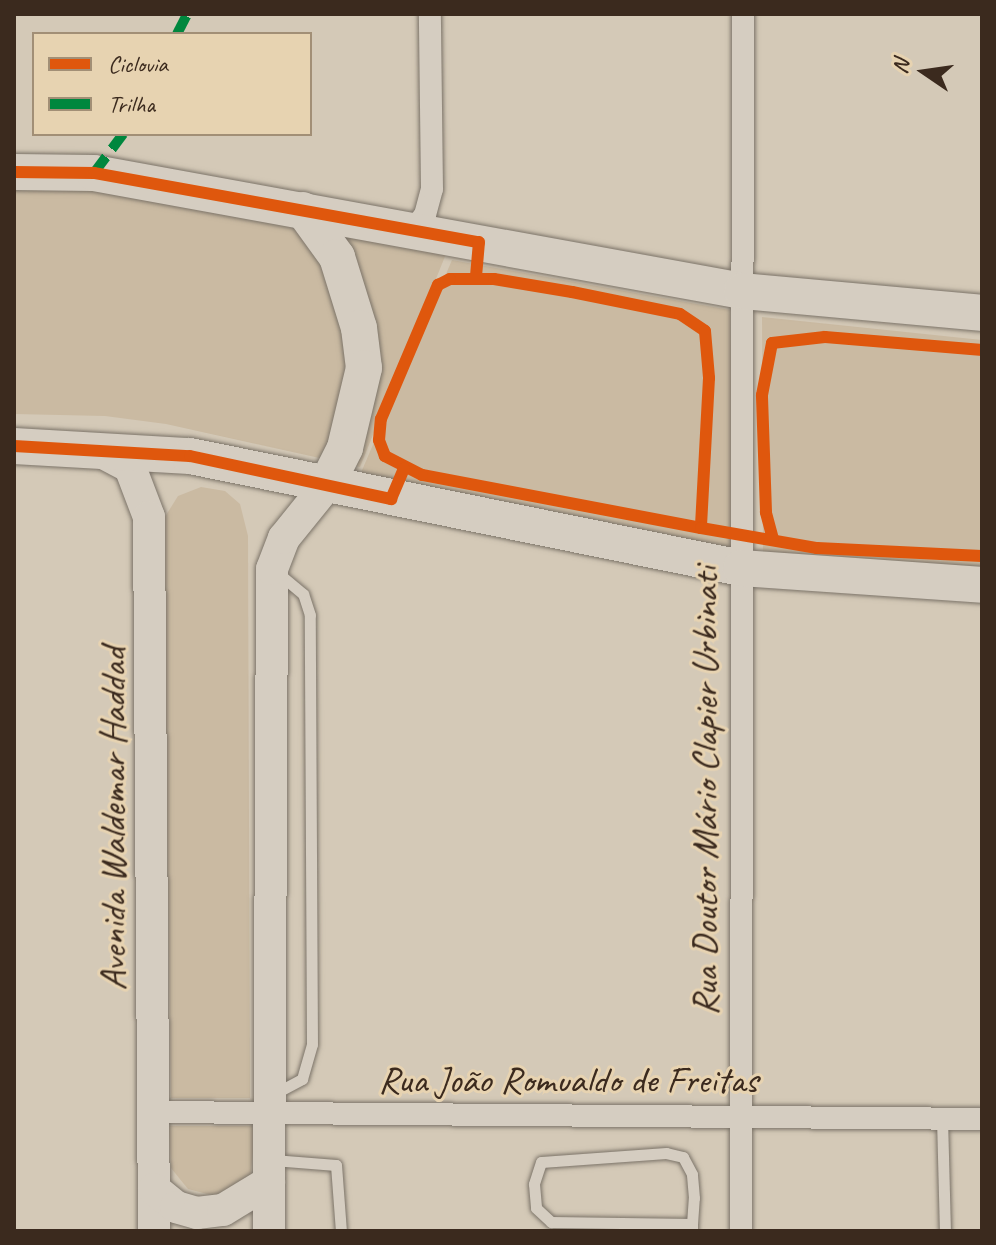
<!DOCTYPE html>
<meta charset="utf-8">
<style>
body{margin:0}
#map{position:relative;width:996px;height:1245px;overflow:hidden;background:#d4c9b7;font-family:Caveat,sans-serif}
div>[style]{position:absolute}
.green>*{inset:0;background:#cabaa2}
.roads{filter:drop-shadow(0 0 2px #7b7368) drop-shadow(0 0 2px #7b7368)}
.lane>*{height:11px;margin:-5.5px;padding:0 5.5px;transform-origin:5.5px;border-radius:5.5px;background:#d5cdc1}
.street>*{height:22px;margin:-11px;padding:0 11px;transform-origin:11px;border-radius:11px;background:#d5cdc1}
.secondary>*{height:32px;margin:-16px;padding:0 16px;transform-origin:16px;border-radius:16px;background:#d5cdc1}
.primary>*{height:36px;margin:-18px;padding:0 18px;transform-origin:18px;border-radius:18px;background:#d5cdc1}
.quiet>*{height:10px;margin-top:-5px;transform-origin:0;background:repeating-linear-gradient(90deg,#00873e 0 20px,transparent 0 30px)}
.cycleway>*{height:12px;margin:-6px;padding:0 6px;transform-origin:6px;border-radius:6px;background:#df570d}
span{translate:-50% -50%;white-space:nowrap;text-align:center;line-height:1.15;-webkit-text-stroke:6px #e7d3b1;paint-order:stroke}
.street-label{font-size:38px;color:#3b2a1e}
.frame{position:absolute;inset:0;border:16px solid #3b2a1e;pointer-events:none}
.legend{position:absolute;left:32px;top:32px;width:280px;height:104px;box-sizing:border-box;background:#e7d3b1;border:2px solid #a28f76;margin:0;padding:10px 14px;list-style:none;font-size:24px;color:#3b2a1e}
.legend li{display:flex;align-items:center;gap:16px;height:40px}
.legend b{width:40px;border:2px solid #a28f76}
.north{position:absolute;left:884px;top:32px;width:80px;height:80px;-webkit-text-stroke:6px #e7d3b1;paint-order:stroke;rotate:283deg;font-size:22px;font-weight:700;line-height:32px;text-align:center;color:#3b2a1e}
.north::after{content:'';display:block;margin:auto;width:28px;height:36px;background:#3b2a1e;clip-path:polygon(50% 0,100% 100%,50% 72%,0 100%)}
</style>
<div id="map">
<div class="green">
<div style="clip-path:polygon(14px 184px,61px 185px,448px 249px,360px 467px,166px 424px,105px 416px,14px 414px)"></div>
<div style="clip-path:polygon(452px 260px,730px 310px,735px 554px,360px 475px)"></div>
<div style="clip-path:polygon(762px 317px,982px 340px,982px 569px,763px 555px)"></div>
<div style="clip-path:polygon(201px 487px,225px 491px,240px 504px,248px 536px,250px 1098px,171px 1098px,163px 520px,178px 496px)"></div>
<div style="clip-path:polygon(169px 1126px,256px 1126px,250px 1178px,215px 1196px,188px 1189px,171px 1168px)"></div>
</div>
<div class="roads">
<div class="lane">
<div style="left:274px;top:1094px;width:32px;rotate:-28deg"></div>
<div style="left:302px;top:1079px;width:36px;rotate:-74deg"></div>
<div style="left:312px;top:1044px;width:429px;rotate:-90.3deg"></div>
<div style="left:310px;top:615px;width:22px;rotate:-108deg"></div>
<div style="left:303px;top:594px;width:34px;rotate:-140deg"></div>
<div style="left:942px;top:1118px;width:113px;rotate:88.5deg"></div>
<div style="left:273px;top:1160px;width:63px;rotate:4.5deg"></div>
<div style="left:336px;top:1165px;width:66px;rotate:85.7deg"></div>
<div style="left:692px;top:1231px;width:7px;rotate:-90deg"></div>
<div style="left:692px;top:1224px;width:26px;rotate:-86deg"></div>
<div style="left:694px;top:1198px;width:24px;rotate:-95deg"></div>
<div style="left:692px;top:1174px;width:19px;rotate:-118deg"></div>
<div style="left:683px;top:1157px;width:17px;rotate:-167deg"></div>
<div style="left:666px;top:1153px;width:125px;rotate:175.9deg"></div>
<div style="left:541px;top:1162px;width:23px;rotate:108deg"></div>
<div style="left:534px;top:1184px;width:24px;rotate:85deg"></div>
<div style="left:536px;top:1208px;width:21px;rotate:43deg"></div>
<div style="left:551px;top:1222px;width:141px;rotate:0.8deg"></div>
</div>
<div class="street">
<div style="left:414px;top:229px;width:18px;rotate:-52deg"></div>
<div style="left:425px;top:215px;width:27px;rotate:-75deg"></div>
<div style="left:432px;top:189px;width:175px;rotate:-90.7deg"></div>
<div style="left:154px;top:1112px;width:828px;rotate:0.48deg"></div>
<div style="left:741px;top:1231px;width:1217px;rotate:-89.91deg"></div>
</div>
<div class="secondary">
<div style="left:98px;top:450px;width:36px;rotate:28deg"></div>
<div style="left:130px;top:467px;width:53px;rotate:69.2deg"></div>
<div style="left:149px;top:517px;width:714px;rotate:89.6deg"></div>
<div style="left:154px;top:1189px;width:28px;rotate:39deg"></div>
<div style="left:176px;top:1207px;width:22px;rotate:16deg"></div>
<div style="left:197px;top:1213px;width:26px;rotate:-7deg"></div>
<div style="left:223px;top:1210px;width:54px;rotate:-31.3deg"></div>
<div style="left:269px;top:1231px;width:662px;rotate:-89.74deg"></div>
<div style="left:272px;top:569px;width:33px;rotate:-69deg"></div>
<div style="left:284px;top:538px;width:67px;rotate:-51.1deg"></div>
</div>
<div class="primary">
<div style="left:14px;top:172px;width:80px;rotate:0.7deg"></div>
<div style="left:94px;top:173px;width:659px;rotate:10.32deg"></div>
<div style="left:742px;top:291px;width:241px;rotate:5.2deg"></div>
<div style="left:303px;top:210px;width:58px;rotate:54.1deg"></div>
<div style="left:337px;top:257px;width:74px;rotate:72.8deg"></div>
<div style="left:359px;top:328px;width:40px;rotate:82.9deg"></div>
<div style="left:364px;top:368px;width:82px;rotate:103.4deg"></div>
<div style="left:345px;top:448px;width:42px;rotate:116.6deg"></div>
<div style="left:14px;top:446px;width:176px;rotate:3.3deg"></div>
<div style="left:190px;top:456px;width:562px;rotate:11.49deg"></div>
<div style="left:741px;top:568px;width:242px;rotate:4deg"></div>
</div>
</div>
<div class="quiet">
<div style="left:177px;top:34px;width:22px;rotate:-63deg"></div>
<div style="left:94px;top:173px;width:49px;rotate:-53.4deg"></div>
</div>
<div class="cycleway">
<div style="left:14px;top:172px;width:80px;rotate:0.7deg"></div>
<div style="left:94px;top:173px;width:391px;rotate:10.2deg"></div>
<div style="left:479px;top:242px;width:37px;rotate:95deg"></div>
<div style="left:450px;top:279px;width:44px"></div>
<div style="left:494px;top:279px;width:79px;rotate:9.5deg"></div>
<div style="left:572px;top:292px;width:110px;rotate:11.5deg"></div>
<div style="left:680px;top:314px;width:30px;rotate:34deg"></div>
<div style="left:705px;top:331px;width:47px;rotate:85.1deg"></div>
<div style="left:709px;top:378px;width:150px;rotate:93.1deg"></div>
<div style="left:701px;top:528px;width:284px;rotate:-169.2deg"></div>
<div style="left:422px;top:475px;width:42px;rotate:-152.8deg"></div>
<div style="left:385px;top:456px;width:17px;rotate:-111deg"></div>
<div style="left:379px;top:440px;width:21px;rotate:-85deg"></div>
<div style="left:381px;top:419px;width:146px;rotate:-67deg"></div>
<div style="left:438px;top:285px;width:13px;rotate:-27deg"></div>
<div style="left:14px;top:446px;width:176px;rotate:3.3deg"></div>
<div style="left:190px;top:456px;width:206px;rotate:12.1deg"></div>
<div style="left:391px;top:499px;width:33px;rotate:-67deg"></div>
<div style="left:701px;top:528px;width:118px;rotate:9.8deg"></div>
<div style="left:817px;top:548px;width:165px;rotate:2.8deg"></div>
<div style="left:773px;top:539px;width:28px;rotate:-105deg"></div>
<div style="left:766px;top:512px;width:117px;rotate:-92deg"></div>
<div style="left:762px;top:395px;width:53px;rotate:-79.1deg"></div>
<div style="left:772px;top:343px;width:53px;rotate:-6.5deg"></div>
<div style="left:825px;top:337px;width:158px;rotate:4.7deg"></div>
</div>
<div class="street-label">
<span style="left:705px;top:791px;rotate:-90deg">Rua Doutor Mário Clapier Urbinati</span>
<span style="left:113px;top:819px;rotate:-90deg">Avenida Waldemar Haddad</span>
<span style="left:568px;top:1080px">Rua João Romualdo de Freitas</span>
</div>
<div class="frame"></div>
<ul class="legend">
<li><b style="height:10px;background:#df570d"></b>Ciclovia</li>
<li><b style="height:10px;background:#00873e"></b>Trilha</li>
</ul>
<div class="north">N</div>
</div>
